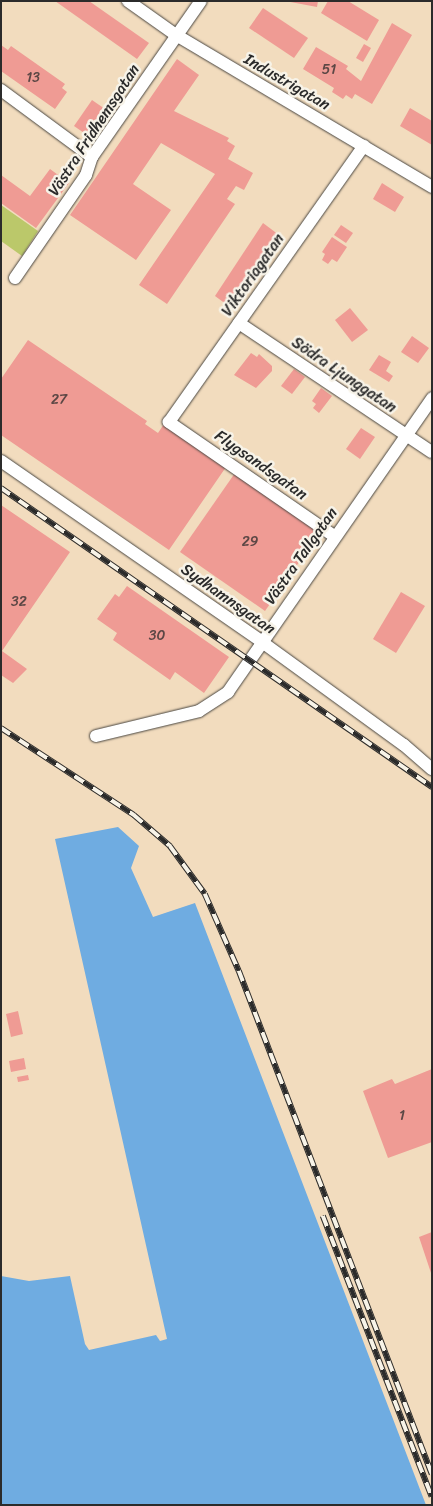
<!DOCTYPE html>
<meta charset="utf-8">
<style>
body{margin:0}
#map{position:relative;width:433px;height:1506px;overflow:hidden;background:#f2dcbe;font-family:Sriracha,sans-serif}
div>[style]{position:absolute}
.green>*{inset:0;background:#bbc86a}
.water>*{inset:0;background:#6face1}
.building>*{inset:0;background:#ef9b94}
.roads{filter:drop-shadow(0 0 1px #494641) drop-shadow(0 0 1px #494641)}
.minor>*{height:12px;margin:-6px;padding:0 6px;transform-origin:6px;border-radius:6px;background:#fff}
.rail>*{height:5.5px;margin-top:-2.75px;transform-origin:0;background:repeating-linear-gradient(90deg,#f7f3e8 0 11px,#2b2b2b 0 22px);box-sizing:border-box;border-block:1px solid #2b2b2b}
span{translate:-50% -50%;white-space:nowrap;text-align:center;line-height:1.15;-webkit-text-stroke:5px #f7f3e8;paint-order:stroke}
.number-label{font-size:14px;color:#5c4745}
.number-label span{-webkit-text-stroke-width:0}
.street-label{font-size:16px;color:#2b2b2b}
.frame{position:absolute;inset:0;border:2px solid #2b2b2b;pointer-events:none}
</style>
<div id="map">
<div class="green">
<div style="clip-path:polygon(1px 205px,38px 231px,22px 256px,1px 241px)"></div>
</div>
<div class="water">
<div style="clip-path:polygon(118px 827px,139px 846px,131px 868px,153px 917px,195px 903px,426px 1505px,1px 1505px,1px 1276px,29px 1281px,70px 1276px,85px 1344px,89px 1350px,156px 1335px,160px 1341px,167px 1339px,55px 839px)"></div>
</div>
<div class="building">
<div style="clip-path:polygon(55px 1px,89px 1px,149px 43px,137px 59px)"></div>
<div style="clip-path:polygon(285px 1px,318px 1px,317px 7px)"></div>
<div style="clip-path:polygon(328px 1px,348px 1px,379px 20px,367px 41px,321px 13px)"></div>
<div style="clip-path:polygon(263px 8px,308px 38px,294px 58px,249px 28px)"></div>
<div style="clip-path:polygon(392px 23px,412px 35px,372px 104px,355px 94px,352px 99px,346px 95px,343px 99px,332px 92px,334px 88px,303px 69px,316px 47px,348px 66px,346px 69px,361px 81px)"></div>
<div style="clip-path:polygon(364px 44px,371px 48px,363px 62px,356px 58px)"></div>
<div style="clip-path:polygon(1px 45px,8px 50px,11px 46px,65px 84px,62px 88px,67px 92px,55px 109px,1px 71px)"></div>
<div style="clip-path:polygon(177px 59px,199px 75px,174px 111px,229px 138px,227px 141px,235px 146px,228px 159px,253px 173px,244px 190px,236px 186px,227px 199px,235px 204px,167px 304px,139px 285px,215px 174px,161px 143px,133px 184px,171px 210px,136px 260px,70px 215px)"></div>
<div style="clip-path:polygon(92px 100px,105px 109px,87px 135px,74px 126px)"></div>
<div style="clip-path:polygon(410px 108px,432px 121px,432px 145px,400px 126px)"></div>
<div style="clip-path:polygon(50px 169px,69px 183px,36px 228px,1px 203px,1px 175px,30px 196px)"></div>
<div style="clip-path:polygon(382px 183px,404px 197px,395px 212px,373px 199px)"></div>
<div style="clip-path:polygon(263px 223px,283px 238px,234px 310px,215px 296px)"></div>
<div style="clip-path:polygon(341px 225px,353px 233px,346px 243px,334px 235px)"></div>
<div style="clip-path:polygon(332px 237px,347px 247px,337px 262px,332px 259px,328px 264px,322px 260px,325px 254px,322px 252px)"></div>
<div style="clip-path:polygon(350px 308px,368px 330px,352px 342px,335px 320px)"></div>
<div style="clip-path:polygon(412px 336px,429px 348px,418px 363px,401px 352px)"></div>
<div style="clip-path:polygon(28px 340px,147px 421px,145px 424px,158px 433px,164px 424px,226px 467px,169px 550px,1px 435px,1px 379px)"></div>
<div style="clip-path:polygon(251px 353px,257px 357px,259px 354px,272px 366px,272px 371px,256px 388px,234px 375px)"></div>
<div style="clip-path:polygon(379px 355px,391px 362px,386px 371px,393px 376px,389px 382px,369px 370px)"></div>
<div style="clip-path:polygon(294px 369px,305px 377px,292px 394px,281px 386px)"></div>
<div style="clip-path:polygon(321px 388px,332px 396px,319px 413px,313px 408px,316px 404px,312px 401px)"></div>
<div style="clip-path:polygon(361px 428px,375px 437px,360px 459px,346px 449px)"></div>
<div style="clip-path:polygon(235px 473px,320px 532px,265px 611px,180px 552px)"></div>
<div style="clip-path:polygon(1px 505px,70px 552px,2px 651px,27px 669px,13px 683px,1px 675px)"></div>
<div style="clip-path:polygon(127px 586px,229px 657px,204px 693px,175px 672px,170px 680px,113px 640px,117px 633px,97px 619px,115px 594px,119px 597px)"></div>
<div style="clip-path:polygon(401px 592px,425px 606px,396px 653px,373px 639px)"></div>
<div style="clip-path:polygon(18px 1011px,23px 1034px,11px 1037px,6px 1014px)"></div>
<div style="clip-path:polygon(24px 1058px,26px 1069px,11px 1072px,9px 1061px)"></div>
<div style="clip-path:polygon(432px 1069px,432px 1142px,388px 1158px,363px 1091px,392px 1079px,395px 1084px)"></div>
<div style="clip-path:polygon(28px 1075px,29px 1080px,18px 1082px,17px 1077px)"></div>
<div style="clip-path:polygon(432px 1232px,432px 1276px,419px 1237px)"></div>
</div>
<div class="roads">
<div class="minor">
<div style="left:128px;top:1px;width:59px;rotate:35.3deg"></div>
<div style="left:176px;top:35px;width:298px;rotate:30.7deg"></div>
<div style="left:1px;top:90px;width:113px;rotate:36.4deg"></div>
<div style="left:15px;top:278px;width:125px;rotate:-55.4deg"></div>
<div style="left:86px;top:175px;width:19px;rotate:-72deg"></div>
<div style="left:92px;top:157px;width:190px;rotate:-55.1deg"></div>
<div style="left:239px;top:323px;width:232px;rotate:33.8deg"></div>
<div style="left:1px;top:461px;width:318px;rotate:34.7deg"></div>
<div style="left:262px;top:642px;width:175px;rotate:36deg"></div>
<div style="left:404px;top:745px;width:37px;rotate:41deg"></div>
<div style="left:334px;top:536px;width:201px;rotate:-145.4deg"></div>
<div style="left:169px;top:422px;width:338px;rotate:-54.8deg"></div>
<div style="left:96px;top:736px;width:106px;rotate:-13.6deg"></div>
<div style="left:199px;top:711px;width:35px;rotate:-33deg"></div>
<div style="left:228px;top:692px;width:358px;rotate:-55.2deg"></div>
</div>
</div>
<div class="rail">
<div style="left:1px;top:488px;width:525px;rotate:34.75deg"></div>
<div style="left:1px;top:728px;width:159px;rotate:33.2deg"></div>
<div style="left:134px;top:815px;width:48px;rotate:40.7deg"></div>
<div style="left:170px;top:846px;width:59px;rotate:53.9deg"></div>
<div style="left:205px;top:894px;width:84px;rotate:66.2deg"></div>
<div style="left:239px;top:971px;width:539px;rotate:69.01deg"></div>
<div style="left:323px;top:1216px;width:301px;rotate:68.8deg"></div>
</div>
<div class="number-label">
<span style="left:329px;top:70px">51</span>
<span style="left:33px;top:78px">13</span>
<span style="left:59px;top:400px">27</span>
<span style="left:250px;top:542px">29</span>
<span style="left:19px;top:602px">32</span>
<span style="left:157px;top:636px">30</span>
<span style="left:402px;top:1116px">1</span>
</div>
<div class="street-label">
<span style="left:287px;top:82px;rotate:30deg">Industrigatan</span>
<span style="left:94px;top:130px;rotate:-57deg">Västra Fridhemsgatan</span>
<span style="left:253px;top:275px;rotate:-55deg">Viktoriagatan</span>
<span style="left:344px;top:375px;rotate:34deg">Södra Ljunggatan</span>
<span style="left:261px;top:465px;rotate:35deg">Flygsandsgatan</span>
<span style="left:301px;top:556px;rotate:-55deg">Västra Tallgatan</span>
<span style="left:228px;top:599px;rotate:35deg">Sydhamnsgatan</span>
</div>
<div class="frame"></div>
</div>
